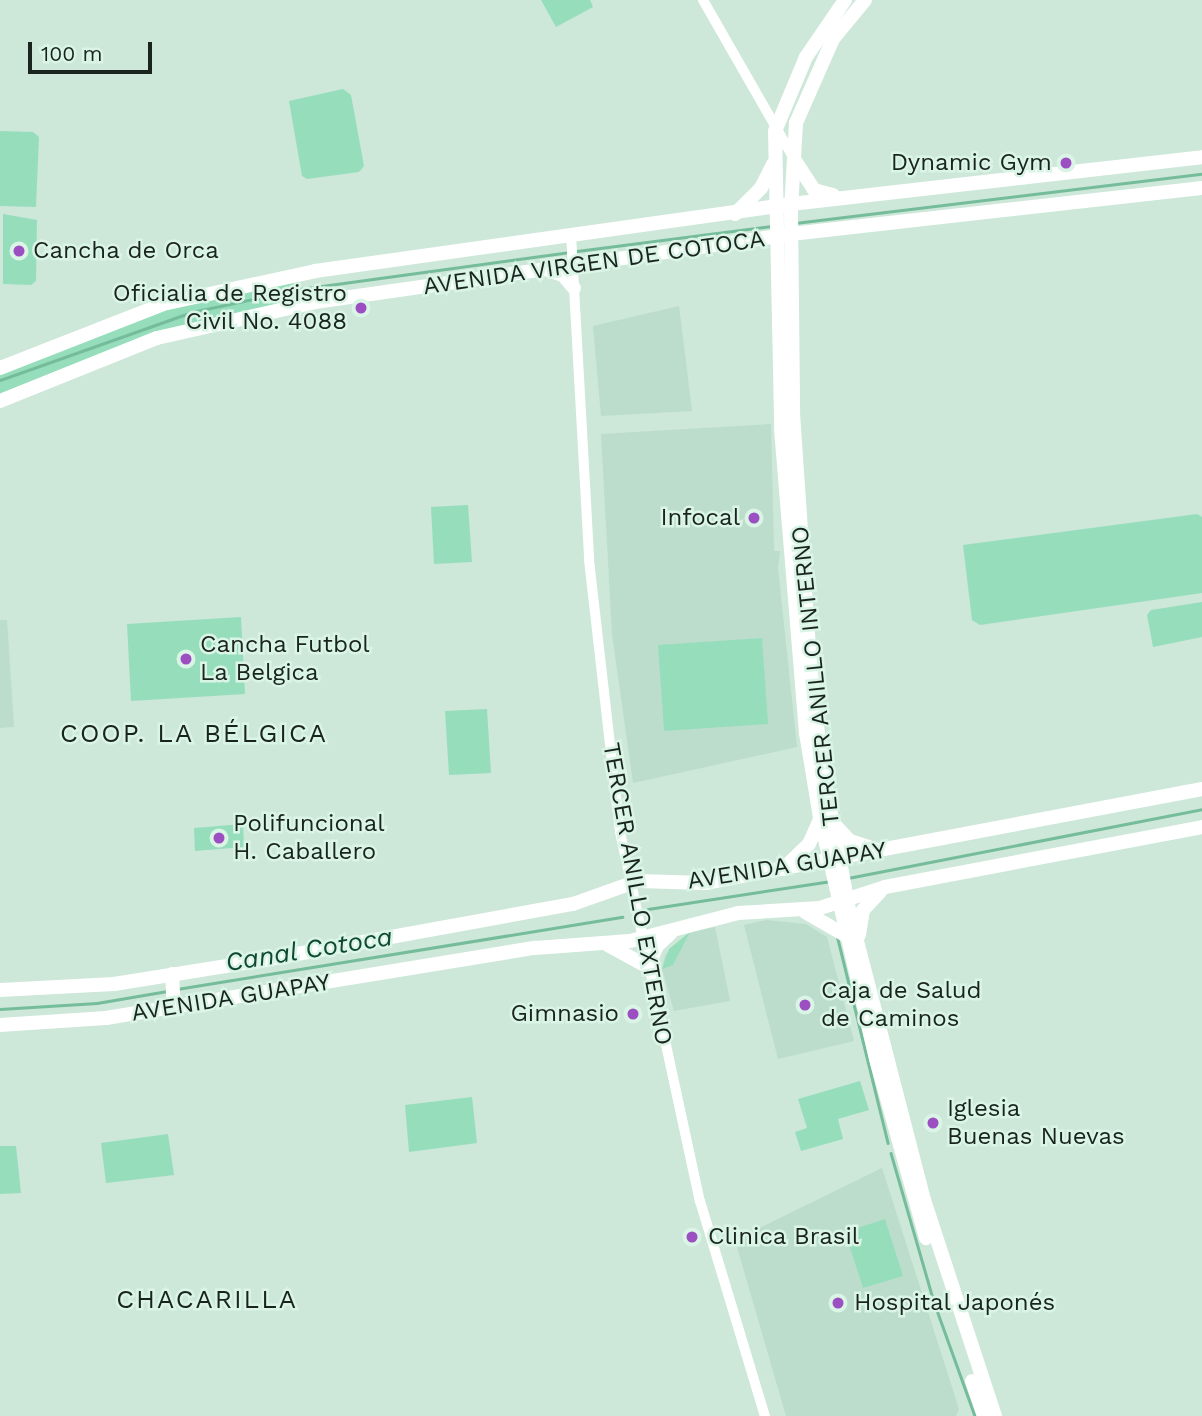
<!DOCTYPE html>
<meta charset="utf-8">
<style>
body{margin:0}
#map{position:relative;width:1202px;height:1416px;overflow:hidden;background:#cde7d9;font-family:"Work Sans",sans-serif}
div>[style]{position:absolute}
.built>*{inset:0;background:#bcddcb}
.green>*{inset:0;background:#96debb}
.stream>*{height:2.5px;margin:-1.25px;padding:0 1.25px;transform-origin:1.25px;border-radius:1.25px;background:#75bc9a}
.minor>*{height:10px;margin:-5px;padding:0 5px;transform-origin:5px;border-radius:5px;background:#fff}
.major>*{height:14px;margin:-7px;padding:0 7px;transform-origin:7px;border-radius:7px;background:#fff}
.dots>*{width:19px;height:19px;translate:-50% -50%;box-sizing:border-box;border:4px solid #daf5e6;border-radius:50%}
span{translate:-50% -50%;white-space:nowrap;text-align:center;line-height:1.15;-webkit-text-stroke:5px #daf5e6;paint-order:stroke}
.poi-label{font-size:24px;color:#1a241e}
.right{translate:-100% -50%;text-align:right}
.left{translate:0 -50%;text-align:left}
.street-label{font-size:24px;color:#1a241e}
.neighbourhood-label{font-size:26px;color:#1a241e;letter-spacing:2px}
.water-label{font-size:26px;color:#0f4933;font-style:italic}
.scale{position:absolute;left:28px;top:42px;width:124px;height:32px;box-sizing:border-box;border:4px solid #1a241e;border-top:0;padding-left:9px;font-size:21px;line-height:24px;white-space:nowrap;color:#1a241e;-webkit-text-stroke:5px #daf5e6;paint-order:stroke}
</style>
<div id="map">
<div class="built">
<div style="clip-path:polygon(679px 306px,692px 411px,601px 416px,593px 326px)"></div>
<div style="clip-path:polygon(771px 424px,774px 551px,780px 551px,778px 568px,797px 747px,633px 783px,612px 634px,601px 434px)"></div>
<div style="clip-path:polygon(0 620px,7px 620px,14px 727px,0 728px)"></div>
<div style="clip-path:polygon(766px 920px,806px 924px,827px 937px,854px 1041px,778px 1059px,744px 925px)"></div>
<div style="clip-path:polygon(715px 927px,730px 1001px,674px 1011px,662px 969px,665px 955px,690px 932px)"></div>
<div style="clip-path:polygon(882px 1168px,959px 1409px,956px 1416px,786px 1416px,735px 1240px)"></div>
</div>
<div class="green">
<div style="clip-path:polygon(541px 0,590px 0,593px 7px,556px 27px)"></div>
<div style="clip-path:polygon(343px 89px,351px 95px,364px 166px,359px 172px,307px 179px,302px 176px,289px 101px)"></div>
<div style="clip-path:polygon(0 131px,33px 132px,39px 137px,36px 207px,0 206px)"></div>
<div style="clip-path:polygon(3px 214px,37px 220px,36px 281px,31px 285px,3px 284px)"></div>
<div style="clip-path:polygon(297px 282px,300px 298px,147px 336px,0 396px,0 374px,153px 313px)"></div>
<div style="clip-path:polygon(468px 505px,472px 562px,434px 564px,431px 507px)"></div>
<div style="clip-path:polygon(1197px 514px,1202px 517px,1202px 593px,980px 625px,972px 620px,963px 545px)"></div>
<div style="clip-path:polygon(1202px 602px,1202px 637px,1153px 647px,1147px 615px,1151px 610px)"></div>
<div style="clip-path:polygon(241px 617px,245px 694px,131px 701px,127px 624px)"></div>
<div style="clip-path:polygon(762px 638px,768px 724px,664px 731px,658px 645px)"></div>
<div style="clip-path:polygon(487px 709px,491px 773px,449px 775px,445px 711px)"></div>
<div style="clip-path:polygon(243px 824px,244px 847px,195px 851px,194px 828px)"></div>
<div style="clip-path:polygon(690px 932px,673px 965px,662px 969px,669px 949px)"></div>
<div style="clip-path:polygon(860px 1081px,869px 1110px,838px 1119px,843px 1139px,801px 1151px,795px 1132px,807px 1128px,798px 1099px)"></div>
<div style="clip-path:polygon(472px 1097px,477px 1143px,409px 1152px,405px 1105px)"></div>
<div style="clip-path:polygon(168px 1134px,174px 1175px,106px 1183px,101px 1143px)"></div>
<div style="clip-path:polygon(0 1146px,16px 1146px,21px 1193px,0 1194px)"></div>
<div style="clip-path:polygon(885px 1219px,903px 1276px,863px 1288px,845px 1232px)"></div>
</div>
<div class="stream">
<div style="left:795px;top:223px;width:410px;rotate:-6.9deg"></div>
<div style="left:577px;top:251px;width:196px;rotate:-7.3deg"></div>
<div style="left:0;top:380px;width:204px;rotate:-19.5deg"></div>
<div style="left:192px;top:312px;width:110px;rotate:-12deg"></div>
<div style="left:300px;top:289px;width:273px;rotate:-7.8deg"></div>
<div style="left:848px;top:878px;width:361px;rotate:-11deg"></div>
<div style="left:648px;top:909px;width:185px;rotate:-8.7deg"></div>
<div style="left:837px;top:935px;width:214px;rotate:76.2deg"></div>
<div style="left:177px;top:989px;width:451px;rotate:-9.2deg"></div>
<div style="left:0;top:1009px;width:97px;rotate:-3.5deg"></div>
<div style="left:97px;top:1003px;width:71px;rotate:-9.7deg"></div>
<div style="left:891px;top:1153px;width:155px;rotate:73.9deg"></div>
<div style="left:934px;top:1302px;width:121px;rotate:70.2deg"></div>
</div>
<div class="minor">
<div style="left:703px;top:0;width:183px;rotate:60.2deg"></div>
<div style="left:571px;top:234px;width:326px;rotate:86.8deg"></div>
<div style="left:589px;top:560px;width:274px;rotate:83.5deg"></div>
<div style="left:620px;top:832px;width:378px;rotate:77.8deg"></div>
<div style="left:700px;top:1201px;width:225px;rotate:73.2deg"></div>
</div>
<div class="major">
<div style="left:845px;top:0;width:69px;rotate:124.4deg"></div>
<div style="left:806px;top:57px;width:80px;rotate:112.7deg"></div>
<div style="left:775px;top:131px;width:298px;rotate:88.8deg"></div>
<div style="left:781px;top:429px;width:305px;rotate:85.3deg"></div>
<div style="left:806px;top:733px;width:86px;rotate:80.6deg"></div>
<div style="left:820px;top:818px;width:247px;rotate:76.9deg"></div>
<div style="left:876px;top:1059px;width:186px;rotate:74.4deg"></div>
<div style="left:865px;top:0;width:50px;rotate:129.4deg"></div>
<div style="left:833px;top:39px;width:92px;rotate:113.8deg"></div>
<div style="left:796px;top:123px;width:86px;rotate:93.3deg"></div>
<div style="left:791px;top:209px;width:204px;rotate:89.4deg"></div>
<div style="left:793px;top:413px;width:252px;rotate:86.1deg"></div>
<div style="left:810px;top:664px;width:98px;rotate:83.5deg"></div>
<div style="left:821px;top:761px;width:156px;rotate:79.3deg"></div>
<div style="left:850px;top:914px;width:295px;rotate:75.5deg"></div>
<div style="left:924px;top:1200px;width:227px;rotate:71.8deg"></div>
<div style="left:794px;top:159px;width:37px;rotate:57deg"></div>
<div style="left:814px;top:190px;width:20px;rotate:15deg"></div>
<div style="left:735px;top:214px;width:37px;rotate:-45deg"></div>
<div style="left:761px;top:188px;width:27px;rotate:-63deg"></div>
<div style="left:550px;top:271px;width:14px;rotate:17deg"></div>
<div style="left:563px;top:275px;width:17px;rotate:50deg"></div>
<div style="left:0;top:368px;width:175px;rotate:-21.4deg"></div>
<div style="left:163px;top:304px;width:156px;rotate:-12.2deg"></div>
<div style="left:315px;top:271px;width:481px;rotate:-8deg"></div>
<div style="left:791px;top:204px;width:414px;rotate:-6.5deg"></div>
<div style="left:0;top:401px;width:169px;rotate:-21.9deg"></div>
<div style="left:157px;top:338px;width:162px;rotate:-12.8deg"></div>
<div style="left:315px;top:302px;width:481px;rotate:-8.1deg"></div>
<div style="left:791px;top:234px;width:414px;rotate:-6.4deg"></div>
<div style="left:833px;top:823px;width:25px;rotate:47deg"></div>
<div style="left:850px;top:841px;width:28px;rotate:18deg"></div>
<div style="left:783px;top:869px;width:36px;rotate:-44deg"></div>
<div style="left:809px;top:844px;width:27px;rotate:-66deg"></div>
<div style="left:805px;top:912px;width:46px;rotate:29.9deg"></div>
<div style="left:859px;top:935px;width:25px;rotate:-81deg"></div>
<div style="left:863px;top:910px;width:25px;rotate:-47deg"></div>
<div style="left:608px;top:945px;width:46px;rotate:28.8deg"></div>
<div style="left:648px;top:967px;width:23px;rotate:-67deg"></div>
<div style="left:657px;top:946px;width:18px;rotate:-43deg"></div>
<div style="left:172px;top:974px;width:35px;rotate:87deg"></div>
<div style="left:0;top:990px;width:114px;rotate:-3deg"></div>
<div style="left:114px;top:984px;width:152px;rotate:-9.1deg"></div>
<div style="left:264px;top:960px;width:314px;rotate:-10.3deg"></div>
<div style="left:573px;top:904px;width:69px;rotate:-19.5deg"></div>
<div style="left:638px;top:881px;width:67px;rotate:1.7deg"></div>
<div style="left:705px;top:883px;width:506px;rotate:-10.71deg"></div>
<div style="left:0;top:1025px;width:106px;rotate:-3.8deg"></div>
<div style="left:106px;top:1018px;width:435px;rotate:-9.3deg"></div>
<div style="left:535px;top:948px;width:95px;rotate:-4.2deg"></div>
<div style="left:630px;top:941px;width:112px;rotate:-14.5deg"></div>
<div style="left:738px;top:913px;width:82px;rotate:-3.5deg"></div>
<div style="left:820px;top:908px;width:68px;rotate:-17.9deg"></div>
<div style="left:885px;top:887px;width:323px;rotate:-10.7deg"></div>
<div style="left:972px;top:1381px;width:37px;rotate:71deg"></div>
</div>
<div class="dots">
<div style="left:1066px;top:163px;background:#9b4fc1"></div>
<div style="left:19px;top:251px;background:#9b4fc1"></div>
<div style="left:361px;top:308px;background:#9b4fc1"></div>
<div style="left:754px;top:518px;background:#9b4fc1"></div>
<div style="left:186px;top:659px;background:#9b4fc1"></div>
<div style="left:219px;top:838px;background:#9b4fc1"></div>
<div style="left:805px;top:1005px;background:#9b4fc1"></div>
<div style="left:633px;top:1014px;background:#9b4fc1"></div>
<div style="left:933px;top:1123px;background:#9b4fc1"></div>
<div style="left:692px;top:1237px;background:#9b4fc1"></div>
<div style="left:838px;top:1303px;background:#9b4fc1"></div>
</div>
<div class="poi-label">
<span class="right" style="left:1052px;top:163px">Dynamic Gym</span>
<span class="left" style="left:33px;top:251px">Cancha de Orca</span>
<span class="right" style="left:347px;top:308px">Oficialia de Registro<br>Civil No. 4088</span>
<span class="right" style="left:740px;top:518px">Infocal</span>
<span class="left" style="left:200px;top:659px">Cancha Futbol<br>La Belgica</span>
<span class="left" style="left:233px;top:838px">Polifuncional<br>H. Caballero</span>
<span class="left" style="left:821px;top:1005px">Caja de Salud<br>de Caminos</span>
<span class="right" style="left:619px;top:1014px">Gimnasio</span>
<span class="left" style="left:947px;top:1123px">Iglesia<br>Buenas Nuevas</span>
<span class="left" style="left:708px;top:1237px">Clinica Brasil</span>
<span class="left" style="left:854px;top:1303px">Hospital Japonés</span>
</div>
<div class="street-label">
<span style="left:594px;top:263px;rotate:-8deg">AVENIDA VIRGEN DE COTOCA</span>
<span style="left:816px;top:676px;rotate:-96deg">TERCER ANILLO INTERNO</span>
<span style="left:787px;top:866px;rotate:-9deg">AVENIDA GUAPAY</span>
<span style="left:637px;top:894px;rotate:80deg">TERCER ANILLO EXTERNO</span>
<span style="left:231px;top:998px;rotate:-9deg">AVENIDA GUAPAY</span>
</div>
<div class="neighbourhood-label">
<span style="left:194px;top:734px">COOP. LA BÉLGICA</span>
<span style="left:207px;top:1300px">CHACARILLA</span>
</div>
<div class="water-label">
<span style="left:309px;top:950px;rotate:-9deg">Canal Cotoca</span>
</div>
<div class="scale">100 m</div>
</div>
